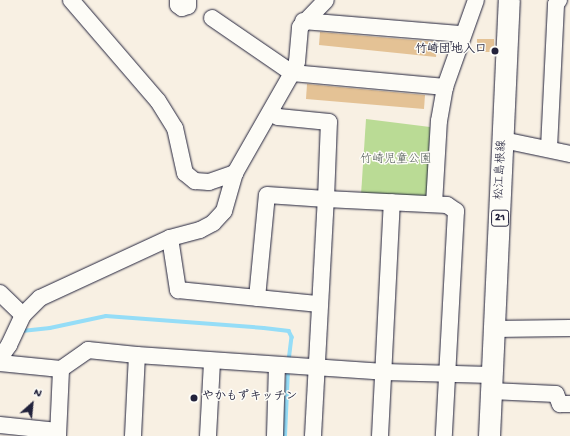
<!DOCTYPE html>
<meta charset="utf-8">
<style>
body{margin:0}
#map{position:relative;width:570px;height:436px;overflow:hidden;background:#f8f0e3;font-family:"Gochi Hand","Klee One",sans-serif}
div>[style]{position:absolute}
.green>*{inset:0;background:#badb95}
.stream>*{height:3.5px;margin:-1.75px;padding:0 1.75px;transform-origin:1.75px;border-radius:1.75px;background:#95ddf7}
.building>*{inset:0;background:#e4c295}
.roads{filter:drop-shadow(0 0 1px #22223b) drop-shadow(0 0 1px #22223b)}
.minor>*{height:16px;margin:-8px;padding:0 8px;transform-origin:8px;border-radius:8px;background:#fdfcf7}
.major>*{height:21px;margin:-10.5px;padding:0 10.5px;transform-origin:10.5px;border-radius:10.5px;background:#fdfcf7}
.dots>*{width:11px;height:11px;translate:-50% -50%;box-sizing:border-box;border:2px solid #fdfcf7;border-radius:50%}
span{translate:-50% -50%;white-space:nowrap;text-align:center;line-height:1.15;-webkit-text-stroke:3px #fdfcf7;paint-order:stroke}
.shield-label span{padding:1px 3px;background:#fdfcf7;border:1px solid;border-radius:3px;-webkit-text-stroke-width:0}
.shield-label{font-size:11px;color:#22223b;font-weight:700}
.poi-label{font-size:12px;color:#22223b;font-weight:700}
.right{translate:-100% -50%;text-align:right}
.left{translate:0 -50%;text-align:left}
.park-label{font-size:12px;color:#505a56}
.street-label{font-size:12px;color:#22223b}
.north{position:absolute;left:12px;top:384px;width:40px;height:40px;-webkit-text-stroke:3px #fdfcf7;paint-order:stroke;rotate:27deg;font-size:11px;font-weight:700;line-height:16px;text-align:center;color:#22223b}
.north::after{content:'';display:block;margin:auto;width:14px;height:18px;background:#22223b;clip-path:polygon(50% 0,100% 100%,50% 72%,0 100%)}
</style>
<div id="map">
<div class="green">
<div style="clip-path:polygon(366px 119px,430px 127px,428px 197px,361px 195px)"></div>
</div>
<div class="stream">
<div style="left:22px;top:331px;width:28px;rotate:-6deg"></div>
<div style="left:50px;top:328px;width:57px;rotate:-12.1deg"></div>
<div style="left:106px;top:316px;width:158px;rotate:4.3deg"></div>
<div style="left:264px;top:328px;width:25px;rotate:7deg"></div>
<div style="left:289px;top:331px;width:7px;rotate:63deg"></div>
<div style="left:292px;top:337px;width:24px;rotate:97deg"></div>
<div style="left:285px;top:436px;width:66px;rotate:-87.4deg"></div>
</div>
<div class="building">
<div style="clip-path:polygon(320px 32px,437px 42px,436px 57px,319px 45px)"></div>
<div style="clip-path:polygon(477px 39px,494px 39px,494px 52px,477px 52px)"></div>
<div style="clip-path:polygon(307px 84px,425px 95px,424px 109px,306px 99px)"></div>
</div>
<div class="roads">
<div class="minor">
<div style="left:71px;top:0;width:133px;rotate:49.3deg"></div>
<div style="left:158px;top:101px;width:32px;rotate:58deg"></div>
<div style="left:175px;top:128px;width:46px;rotate:77.5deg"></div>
<div style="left:185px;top:173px;width:13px;rotate:39deg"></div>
<div style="left:195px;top:181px;width:14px;rotate:4deg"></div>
<div style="left:209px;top:182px;width:28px;rotate:-19deg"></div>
<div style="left:178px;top:0;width:5px;rotate:90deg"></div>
<div style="left:178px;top:5px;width:5px;rotate:37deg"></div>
<div style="left:182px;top:8px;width:6px;rotate:-18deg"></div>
<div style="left:188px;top:6px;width:6px;rotate:-90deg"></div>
<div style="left:212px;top:18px;width:97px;rotate:34.5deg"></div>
<div style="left:292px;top:73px;width:154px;rotate:5.2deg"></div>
<div style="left:303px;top:21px;width:160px;rotate:4.7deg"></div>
<div style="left:503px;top:140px;width:68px;rotate:11.8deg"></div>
<div style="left:549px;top:148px;width:144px;rotate:-87.2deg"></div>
<div style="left:556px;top:4px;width:5px;rotate:-53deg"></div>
<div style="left:434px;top:204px;width:83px;rotate:-86.6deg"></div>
<div style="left:439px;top:121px;width:35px;rotate:-80deg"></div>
<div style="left:445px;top:87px;width:92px;rotate:-70.4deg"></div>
<div style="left:170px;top:238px;width:53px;rotate:81.3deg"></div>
<div style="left:178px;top:290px;width:142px;rotate:5.7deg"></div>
<div style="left:0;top:293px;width:32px;rotate:44deg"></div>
<div style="left:257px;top:298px;width:103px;rotate:-84.5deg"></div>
<div style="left:267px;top:195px;width:59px;rotate:3.9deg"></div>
<div style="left:326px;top:199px;width:77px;rotate:-87.8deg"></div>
<div style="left:329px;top:122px;width:51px;rotate:-174.4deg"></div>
<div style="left:278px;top:117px;width:8px;rotate:-150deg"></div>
<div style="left:494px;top:329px;width:76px;rotate:-0.8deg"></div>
<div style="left:0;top:358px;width:16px;rotate:-55deg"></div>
<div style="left:9px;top:345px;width:33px;rotate:-65deg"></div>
<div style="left:23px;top:315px;width:24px;rotate:-45deg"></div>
<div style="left:40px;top:298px;width:143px;rotate:-24.8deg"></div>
<div style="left:170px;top:238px;width:31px;rotate:-15deg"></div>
<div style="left:200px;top:230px;width:15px;rotate:-28deg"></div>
<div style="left:213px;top:223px;width:16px;rotate:-47deg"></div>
<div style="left:224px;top:211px;width:40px;rotate:-74deg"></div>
<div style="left:235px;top:173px;width:115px;rotate:-60.3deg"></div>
<div style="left:292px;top:73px;width:12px;rotate:-66deg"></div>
<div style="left:297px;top:62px;width:35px;rotate:-85deg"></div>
<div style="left:300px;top:27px;width:37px;rotate:-46deg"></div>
<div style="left:0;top:363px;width:61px;rotate:5.6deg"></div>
<div style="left:491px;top:391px;width:65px;rotate:2.6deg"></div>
<div style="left:556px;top:394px;width:11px;rotate:68deg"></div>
<div style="left:560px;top:404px;width:10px"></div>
<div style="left:0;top:425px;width:58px;rotate:5.9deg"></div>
<div style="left:58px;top:436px;width:67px;rotate:-87.4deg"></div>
<div style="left:61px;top:369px;width:33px;rotate:-35deg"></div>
<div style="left:88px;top:350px;width:49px;rotate:5.8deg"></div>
<div style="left:133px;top:436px;width:81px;rotate:-87.2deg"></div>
<div style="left:137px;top:355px;width:248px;rotate:3.9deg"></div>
<div style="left:384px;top:372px;width:107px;rotate:1.6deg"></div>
<div style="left:208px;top:436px;width:75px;rotate:-86.9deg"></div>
<div style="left:275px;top:436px;width:70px;rotate:-88.4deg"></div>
<div style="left:313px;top:436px;width:237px;rotate:-86.9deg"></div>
<div style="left:326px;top:199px;width:121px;rotate:2.8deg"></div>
<div style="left:447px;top:205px;width:11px;rotate:34deg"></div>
<div style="left:456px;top:211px;width:225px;rotate:93.1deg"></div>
<div style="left:380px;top:436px;width:234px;rotate:-87.1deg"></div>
</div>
<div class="major">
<div style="left:489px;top:436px;width:436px;rotate:-87.4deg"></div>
</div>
</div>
<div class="dots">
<div style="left:495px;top:51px;background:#22223b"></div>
<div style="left:194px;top:398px;background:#22223b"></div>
</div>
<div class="shield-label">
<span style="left:500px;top:218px">21</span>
</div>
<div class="poi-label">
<span class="right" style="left:487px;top:51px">竹崎団地入口</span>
<span class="left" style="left:202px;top:398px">やかもずキッチン</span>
</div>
<div class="park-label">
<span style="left:396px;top:161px">竹崎児童公園</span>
</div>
<div class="street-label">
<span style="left:502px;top:170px;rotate:-87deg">松江島根線</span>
</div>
<div class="north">N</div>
</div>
